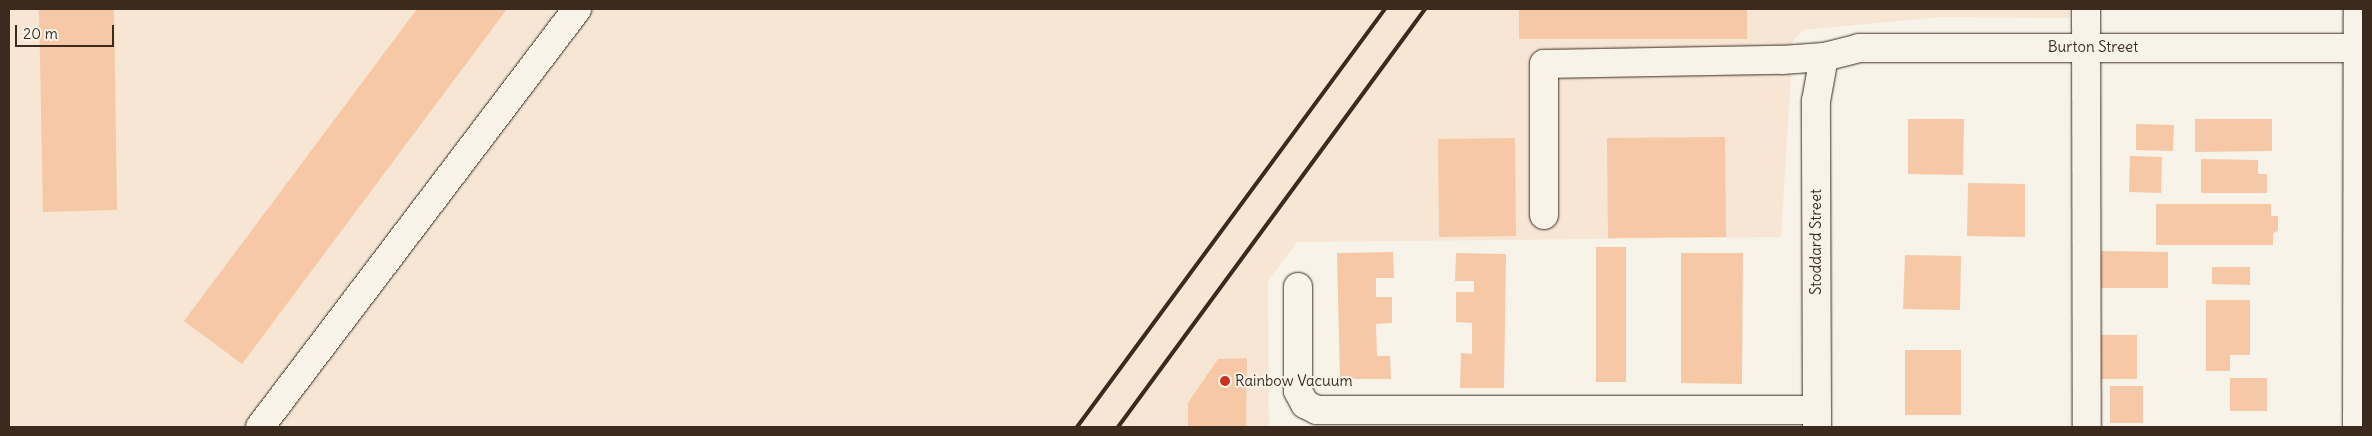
<!DOCTYPE html>
<style>
body{margin:0}
#map{position:relative;width:2372px;height:436px;overflow:hidden;background:#f7f3e8;font-family:Delius,sans-serif}
div>[style]{position:absolute}
.built>*{inset:0;background:#f7e6d4}
.building>*{inset:0;background:#f6c8a5}
.roads{filter:drop-shadow(0 0 1px #3b2a1e) drop-shadow(0 0 1px #3b2a1e)}
.minor>*{height:28px;margin:-14px;padding:0 14px;transform-origin:14px;border-radius:14px;background:#f7f3e8}
.rail>*{height:4px;margin:-2px;padding:0 2px;transform-origin:2px;border-radius:2px;background:#3b2a1e}
.dots>*{width:14px;height:14px;translate:-50% -50%;box-sizing:border-box;border:2px solid #f7f3e8;border-radius:50%}
span{translate:-50% -50%;white-space:nowrap;text-align:center;line-height:1.15;-webkit-text-stroke:4px #f7f3e8;paint-order:stroke}
.street-label{font-size:15px;color:#3b2a1e}
.poi-label{font-size:15px;color:#3b2a1e}
.left{translate:0 -50%;text-align:left}
.frame{position:absolute;inset:0;border:10px solid #3b2a1e;pointer-events:none}
.scale{position:absolute;left:15px;top:25px;width:99px;height:22px;box-sizing:border-box;border:2px solid #3b2a1e;border-top:0;padding-left:6px;font-size:15px;line-height:18px;white-space:nowrap;color:#3b2a1e;-webkit-text-stroke:4px #f7f3e8;paint-order:stroke}
</style>
<div id="map">
<div class="built">
<div style="clip-path:polygon(9px 9px,2070px 9px,2070px 18px,1941px 17px,1803px 30px,1793px 41px,1781px 237px,1297px 242px,1268px 281px,1269px 427px,9px 427px)"></div>
</div>
<div class="building">
<div style="clip-path:polygon(39px 9px,114px 9px,117px 210px,43px 212px)"></div>
<div style="clip-path:polygon(417px 9px,507px 9px,242px 364px,184px 321px)"></div>
<div style="clip-path:polygon(1519px 9px,1747px 9px,1747px 39px,1519px 39px)"></div>
<div style="clip-path:polygon(1908px 119px,1964px 119px,1963px 175px,1908px 174px)"></div>
<div style="clip-path:polygon(2195px 119px,2272px 119px,2272px 151px,2195px 152px)"></div>
<div style="clip-path:polygon(2136px 124px,2174px 125px,2173px 151px,2136px 150px)"></div>
<div style="clip-path:polygon(1725px 137px,1726px 237px,1608px 238px,1607px 138px)"></div>
<div style="clip-path:polygon(1515px 138px,1516px 236px,1439px 237px,1438px 139px)"></div>
<div style="clip-path:polygon(2130px 156px,2162px 157px,2161px 193px,2129px 192px)"></div>
<div style="clip-path:polygon(2201px 159px,2258px 160px,2258px 174px,2267px 174px,2267px 193px,2201px 193px)"></div>
<div style="clip-path:polygon(1968px 183px,2025px 184px,2025px 237px,1967px 236px)"></div>
<div style="clip-path:polygon(2156px 204px,2271px 204px,2271px 216px,2278px 216px,2278px 231px,2273px 233px,2273px 245px,2156px 245px)"></div>
<div style="clip-path:polygon(1596px 247px,1626px 247px,1626px 382px,1596px 382px)"></div>
<div style="clip-path:polygon(2101px 251px,2168px 252px,2168px 288px,2101px 288px)"></div>
<div style="clip-path:polygon(1393px 252px,1394px 278px,1376px 278px,1376px 297px,1392px 297px,1392px 323px,1376px 324px,1377px 356px,1390px 356px,1391px 379px,1340px 379px,1337px 253px)"></div>
<div style="clip-path:polygon(1456px 253px,1506px 254px,1504px 388px,1460px 388px,1461px 353px,1472px 354px,1472px 323px,1456px 322px,1456px 292px,1474px 292px,1474px 281px,1455px 281px)"></div>
<div style="clip-path:polygon(1681px 253px,1743px 253px,1742px 384px,1681px 383px)"></div>
<div style="clip-path:polygon(1905px 255px,1961px 256px,1960px 310px,1903px 309px)"></div>
<div style="clip-path:polygon(2212px 267px,2250px 267px,2250px 285px,2212px 284px)"></div>
<div style="clip-path:polygon(2206px 300px,2250px 300px,2250px 355px,2230px 355px,2230px 371px,2206px 371px)"></div>
<div style="clip-path:polygon(2099px 335px,2137px 335px,2137px 379px,2099px 379px)"></div>
<div style="clip-path:polygon(1905px 350px,1961px 350px,1961px 415px,1905px 415px)"></div>
<div style="clip-path:polygon(1247px 358px,1246px 427px,1188px 427px,1188px 403px,1218px 359px)"></div>
<div style="clip-path:polygon(2230px 378px,2267px 378px,2267px 411px,2230px 411px)"></div>
<div style="clip-path:polygon(2110px 386px,2143px 386px,2143px 423px,2110px 423px)"></div>
</div>
<div class="roads">
<div class="minor">
<div style="left:2086px;top:9px;width:418px;rotate:89.9deg"></div>
<div style="left:1544px;top:215px;width:151px;rotate:-90deg"></div>
<div style="left:1544px;top:64px;width:238px;rotate:-1deg"></div>
<div style="left:1782px;top:60px;width:42px;rotate:-4.1deg"></div>
<div style="left:1824px;top:57px;width:36px;rotate:-14deg"></div>
<div style="left:1859px;top:48px;width:504px"></div>
<div style="left:1298px;top:287px;width:104px;rotate:90deg"></div>
<div style="left:1298px;top:391px;width:15px;rotate:62deg"></div>
<div style="left:1305px;top:404px;width:13px;rotate:27deg"></div>
<div style="left:1317px;top:410px;width:500px"></div>
<div style="left:260px;top:427px;width:525px;rotate:-52.82deg"></div>
<div style="left:1817px;top:427px;width:326px;rotate:-90.2deg"></div>
<div style="left:1816px;top:101px;width:45px;rotate:-79.7deg"></div>
<div style="left:2357px;top:427px;width:418px;rotate:-89.9deg"></div>
</div>
</div>
<div class="rail">
<div style="left:1077px;top:427px;width:519px;rotate:-53.62deg"></div>
<div style="left:1118px;top:427px;width:519px;rotate:-53.7deg"></div>
</div>
<div class="dots">
<div style="left:1225px;top:381px;background:#c8321e"></div>
</div>
<div class="street-label">
<span style="left:2093px;top:47px">Burton Street</span>
<span style="left:1816px;top:242px;rotate:-90deg">Stoddard Street</span>
</div>
<div class="poi-label">
<span class="left" style="left:1235px;top:381px">Rainbow Vacuum</span>
</div>
<div class="frame"></div>
<div class="scale">20 m</div>
</div>
